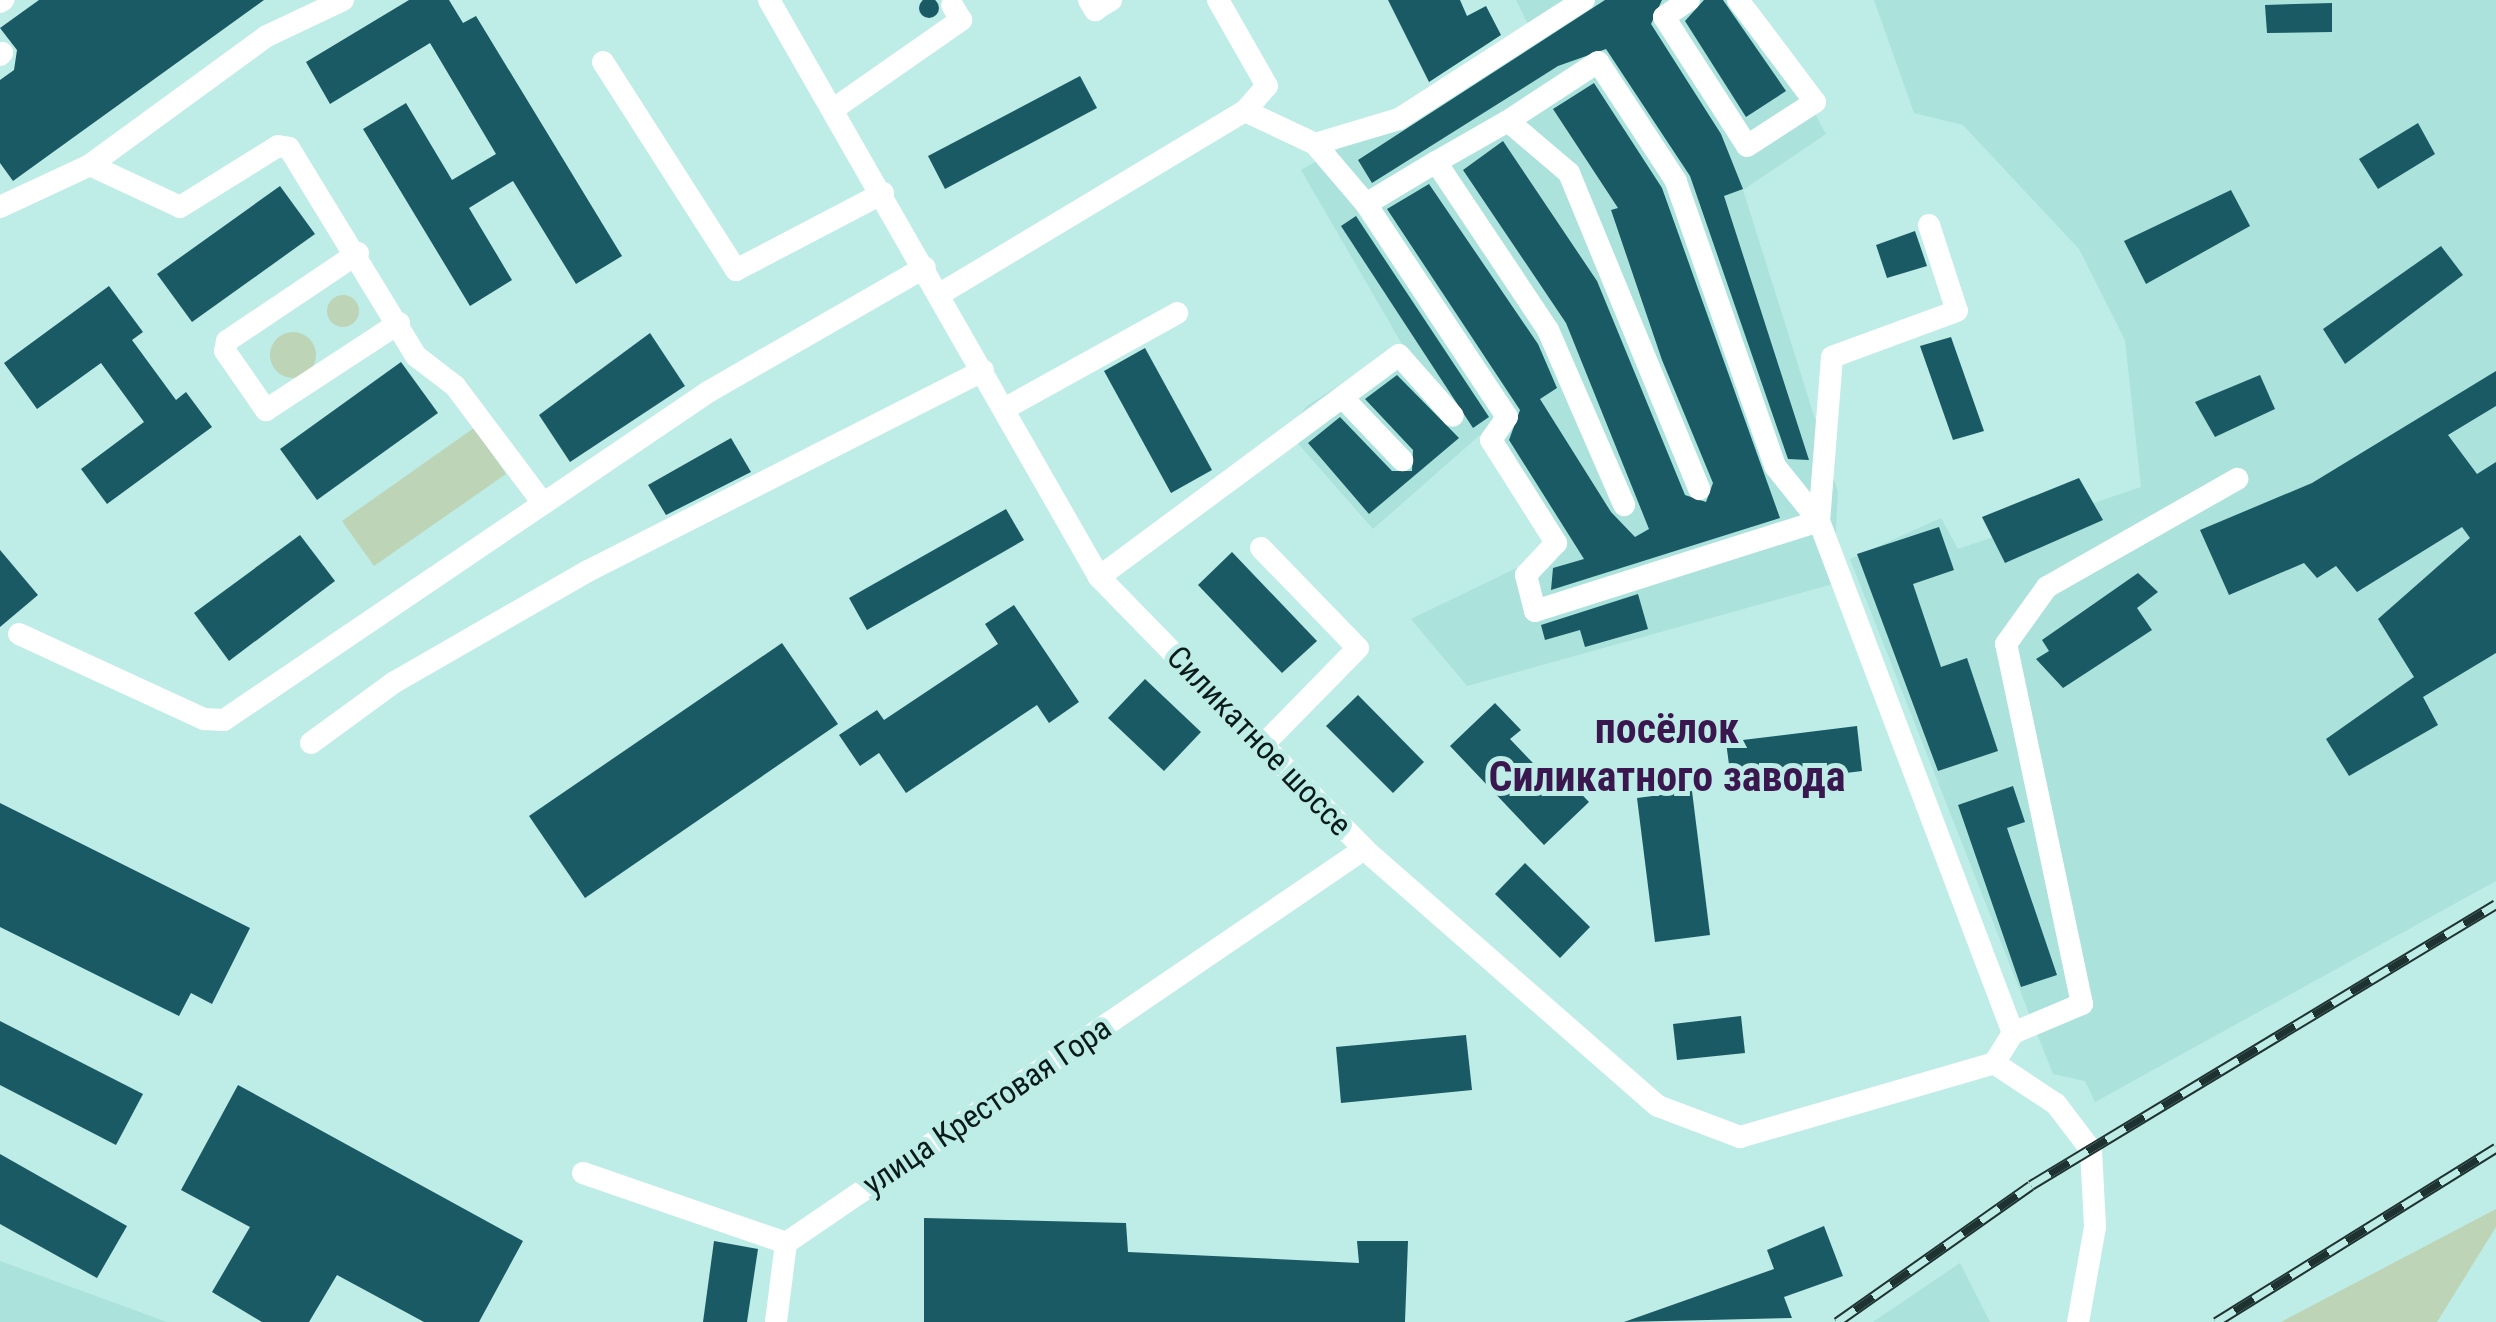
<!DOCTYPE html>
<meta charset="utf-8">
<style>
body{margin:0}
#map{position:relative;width:2496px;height:1322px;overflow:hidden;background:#beece7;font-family:"Roboto Condensed",sans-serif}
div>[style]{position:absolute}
.built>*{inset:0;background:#abe2dc}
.green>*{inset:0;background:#bdd4b6}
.round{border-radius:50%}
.building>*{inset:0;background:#1a5a65}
.minor>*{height:22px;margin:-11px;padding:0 11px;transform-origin:11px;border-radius:11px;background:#fff}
.rail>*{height:11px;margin-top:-5.5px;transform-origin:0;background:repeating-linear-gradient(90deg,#beece7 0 22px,#1e3331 0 44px);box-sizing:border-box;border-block:2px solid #1e3331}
span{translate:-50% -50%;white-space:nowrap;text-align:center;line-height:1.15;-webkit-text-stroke:10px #beece7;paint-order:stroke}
.street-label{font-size:32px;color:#0a1c1a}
.district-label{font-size:42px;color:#3a184f;font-weight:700}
</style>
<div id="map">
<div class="built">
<div style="clip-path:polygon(1516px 0,1753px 0,1826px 134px,1743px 190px,1838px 492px,1833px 584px,1467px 686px,1411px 619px,1552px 551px,1480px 435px,1373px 529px,1287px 431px,1307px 406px,1402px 344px,1301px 170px,1535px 38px)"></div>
<div style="clip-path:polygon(1874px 0,2496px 0,2496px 881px,2095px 1102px,2085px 1081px,2053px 1074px,1850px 559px,1941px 518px,1958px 549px,2141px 487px,2125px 340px,2079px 249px,1963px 125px,1914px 113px)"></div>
<div style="clip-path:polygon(0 1261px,167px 1322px,0 1322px)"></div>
<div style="clip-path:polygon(1960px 1263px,1990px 1322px,1873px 1322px)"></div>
</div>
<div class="green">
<div class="round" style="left:327px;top:295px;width:32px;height:32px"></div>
<div class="round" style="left:270px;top:332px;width:46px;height:46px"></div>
<div style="clip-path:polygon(474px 428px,506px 474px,374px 566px,342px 521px)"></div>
<div style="clip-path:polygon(2496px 1209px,2496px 1227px,2437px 1322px,2281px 1322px)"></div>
</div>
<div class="building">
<div class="round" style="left:919px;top:-2px;width:20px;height:20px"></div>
<div style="clip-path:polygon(39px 0,264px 0,13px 181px,0 163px,0 80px,14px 70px,17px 50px,0 28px)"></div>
<div style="clip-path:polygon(409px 0,449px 0,463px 23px,476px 16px,622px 256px,576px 284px,513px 181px,469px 208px,512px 280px,470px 306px,363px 129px,406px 103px,452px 180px,496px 154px,430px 43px,330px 104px,306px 62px)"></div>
<div style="clip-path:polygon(1388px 0,1460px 0,1467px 16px,1486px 6px,1501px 35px,1429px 82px)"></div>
<div style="clip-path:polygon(1605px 0,1662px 0,1651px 24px,1721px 134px,1743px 189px,1724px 196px,1809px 460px,1788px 459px,1690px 176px,1606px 49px,1558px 66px,1372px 183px,1358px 160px)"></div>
<div style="clip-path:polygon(1704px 0,1723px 0,1786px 91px,1746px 117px,1685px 21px)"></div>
<div style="clip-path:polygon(2332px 3px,2332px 32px,2267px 33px,2265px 5px)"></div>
<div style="clip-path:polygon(1080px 76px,1097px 108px,945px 189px,928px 156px)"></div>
<div style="clip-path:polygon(1594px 83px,1662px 188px,1780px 518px,1551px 590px,1553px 568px,1584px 559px,1509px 440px,1520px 410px,1387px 209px,1429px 184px,1538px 344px,1557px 388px,1540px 399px,1611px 512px,1635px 537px,1649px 529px,1566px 323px,1463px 170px,1503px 141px,1597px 281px,1685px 495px,1706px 502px,1713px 483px,1662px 360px,1611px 210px,1618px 208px,1553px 109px)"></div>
<div style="clip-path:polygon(2418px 123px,2435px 154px,2378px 189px,2359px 159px)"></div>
<div style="clip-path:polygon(280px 186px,315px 234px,192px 322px,157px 274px)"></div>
<div style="clip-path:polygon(2231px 190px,2250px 226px,2146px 284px,2124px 241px)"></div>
<div style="clip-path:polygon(1356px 216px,1489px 417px,1473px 428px,1341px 226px)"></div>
<div style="clip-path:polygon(1915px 231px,1927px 266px,1887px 278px,1876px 245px)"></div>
<div style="clip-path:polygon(2441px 246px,2463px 275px,2345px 364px,2323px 329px)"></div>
<div style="clip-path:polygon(109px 286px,143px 332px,132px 340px,176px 400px,186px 392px,212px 427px,107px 504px,81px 469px,144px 422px,101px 363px,37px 409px,4px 363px)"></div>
<div style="clip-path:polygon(650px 333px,685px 386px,570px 462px,539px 415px)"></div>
<div style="clip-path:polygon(1951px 337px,1984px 431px,1953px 440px,1920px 346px)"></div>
<div style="clip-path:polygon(1145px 348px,1212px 470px,1171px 493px,1104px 371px)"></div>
<div style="clip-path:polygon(401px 362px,438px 413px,317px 500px,280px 449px)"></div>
<div style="clip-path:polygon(2496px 371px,2496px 406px,2448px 435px,2477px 474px,2496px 462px,2496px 653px,2423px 697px,2438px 725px,2349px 776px,2326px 739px,2414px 677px,2378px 619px,2470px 538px,2462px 527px,2357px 592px,2336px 566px,2317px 578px,2304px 563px,2229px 595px,2200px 530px,2312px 483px)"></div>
<div style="clip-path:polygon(1397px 375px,1459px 438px,1369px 514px,1308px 443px,1340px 417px,1392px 471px,1412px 471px,1413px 450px,1365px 399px)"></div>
<div style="clip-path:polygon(2260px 375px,2275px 409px,2215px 437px,2195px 402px)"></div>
<div style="clip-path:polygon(731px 438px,751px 472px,666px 515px,648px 485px)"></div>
<div style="clip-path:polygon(2079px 478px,2103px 520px,2005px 563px,1982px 517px)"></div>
<div style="clip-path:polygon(1006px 509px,1024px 540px,867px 630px,849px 598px)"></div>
<div style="clip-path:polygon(1939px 527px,1954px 570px,1913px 584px,1941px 667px,1967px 658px,1998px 751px,1938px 771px,1857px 554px)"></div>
<div style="clip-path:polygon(300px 535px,335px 581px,229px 661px,194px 613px)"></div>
<div style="clip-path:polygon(0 550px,38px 595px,0 627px)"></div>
<div style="clip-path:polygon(1232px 552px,1317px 641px,1282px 673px,1198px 585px)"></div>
<div style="clip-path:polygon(2138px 573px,2158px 592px,2137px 608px,2152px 630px,2063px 688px,2036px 659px,2049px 651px,2042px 640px)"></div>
<div style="clip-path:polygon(1638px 594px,1648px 629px,1585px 647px,1580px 630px,1545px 640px,1541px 625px)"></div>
<div style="clip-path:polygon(1014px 605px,1079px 702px,1049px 723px,1037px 705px,906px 793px,879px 753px,860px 766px,839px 735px,877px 710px,884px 720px,998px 644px,985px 624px)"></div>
<div style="clip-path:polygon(782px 643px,838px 724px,585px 898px,529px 816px)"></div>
<div style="clip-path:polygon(1145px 679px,1201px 732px,1164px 771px,1108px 718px)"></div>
<div style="clip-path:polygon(1358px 695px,1424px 762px,1393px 793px,1326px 726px)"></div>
<div style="clip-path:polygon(1495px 703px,1521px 730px,1510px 739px,1554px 785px,1564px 776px,1589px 802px,1544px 845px,1450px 746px)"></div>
<div style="clip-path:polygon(1857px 726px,1862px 771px,1732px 787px,1726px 742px)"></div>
<div style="clip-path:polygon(2013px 786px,2025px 822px,2007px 828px,2057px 975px,2021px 987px,1958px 805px)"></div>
<div style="clip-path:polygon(1692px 791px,1710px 935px,1655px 942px,1637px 798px)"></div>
<div style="clip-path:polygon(0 803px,250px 928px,212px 1004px,191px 993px,179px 1016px,0 927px)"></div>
<div style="clip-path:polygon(1525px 863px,1590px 927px,1560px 958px,1495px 894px)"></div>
<div style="clip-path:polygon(1741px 1016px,1745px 1053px,1677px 1060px,1673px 1024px)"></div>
<div style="clip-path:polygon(0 1021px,143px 1094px,116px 1145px,0 1085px)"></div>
<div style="clip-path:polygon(1466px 1035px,1472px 1090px,1341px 1103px,1336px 1047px)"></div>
<div style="clip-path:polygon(238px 1085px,523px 1241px,479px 1322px,424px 1322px,337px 1275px,309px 1322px,262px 1322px,212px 1292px,250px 1227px,181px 1190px)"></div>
<div style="clip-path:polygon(0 1154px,127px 1226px,97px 1278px,0 1224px)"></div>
<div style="clip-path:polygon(924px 1218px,1126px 1223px,1128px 1252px,1359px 1263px,1357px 1241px,1408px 1241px,1405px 1322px,924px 1322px)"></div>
<div style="clip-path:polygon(1824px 1226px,1843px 1276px,1784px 1297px,1792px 1318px,1624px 1322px,1774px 1269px,1767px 1250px)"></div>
<div style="clip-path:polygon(714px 1241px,758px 1249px,747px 1322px,703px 1322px)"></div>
</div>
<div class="minor">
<div style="left:769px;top:0;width:665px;rotate:60.23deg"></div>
<div style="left:1099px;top:577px;width:380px;rotate:45.7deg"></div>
<div style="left:1364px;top:849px;width:390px;rotate:41.2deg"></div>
<div style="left:1658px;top:1106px;width:88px;rotate:20.7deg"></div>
<div style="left:1740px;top:1137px;width:265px;rotate:-16.2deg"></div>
<div style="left:1089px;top:0;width:12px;rotate:59deg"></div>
<div style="left:1095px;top:10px;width:19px;rotate:-32deg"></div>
<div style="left:1689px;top:0;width:30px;rotate:146deg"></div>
<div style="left:1664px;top:17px;width:153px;rotate:57.2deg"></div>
<div style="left:1747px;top:146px;width:81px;rotate:-32.9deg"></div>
<div style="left:1815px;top:102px;width:128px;rotate:-127deg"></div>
<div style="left:0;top:2px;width:4px;rotate:-34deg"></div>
<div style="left:0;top:55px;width:3px;rotate:-45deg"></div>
<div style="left:603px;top:62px;width:247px;rotate:57.4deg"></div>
<div style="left:736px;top:270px;width:166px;rotate:-27.6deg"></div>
<div style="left:835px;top:108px;width:154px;rotate:-34.9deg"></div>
<div style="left:961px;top:20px;width:17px;rotate:-121deg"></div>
<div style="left:1245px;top:111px;width:77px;rotate:25.2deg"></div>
<div style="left:1315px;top:144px;width:79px;rotate:49.6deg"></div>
<div style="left:1366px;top:204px;width:255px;rotate:56.5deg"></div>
<div style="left:1507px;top:417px;width:28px;rotate:125deg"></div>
<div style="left:1491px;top:440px;width:122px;rotate:57.7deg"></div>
<div style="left:1556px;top:543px;width:44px;rotate:133.2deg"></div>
<div style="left:1526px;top:575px;width:37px;rotate:76deg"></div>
<div style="left:1535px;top:611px;width:298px;rotate:-17.6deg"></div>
<div style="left:1819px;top:521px;width:70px;rotate:-128.7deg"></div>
<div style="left:1775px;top:466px;width:302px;rotate:-109.2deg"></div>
<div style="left:1676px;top:181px;width:142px;rotate:-123.2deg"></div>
<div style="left:1598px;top:62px;width:108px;rotate:146.8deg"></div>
<div style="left:1315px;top:144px;width:88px;rotate:-16.6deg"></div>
<div style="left:1399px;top:119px;width:220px;rotate:-32.8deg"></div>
<div style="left:1436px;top:162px;width:83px;rotate:-29.7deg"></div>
<div style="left:1508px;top:121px;width:80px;rotate:40.4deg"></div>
<div style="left:1569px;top:173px;width:342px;rotate:67.6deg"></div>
<div style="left:90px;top:165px;width:219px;rotate:-36.1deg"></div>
<div style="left:267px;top:36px;width:84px;rotate:-25.3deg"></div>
<div style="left:1366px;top:204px;width:82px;rotate:-31deg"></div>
<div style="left:1436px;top:162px;width:202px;rotate:56.3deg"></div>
<div style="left:1548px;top:330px;width:191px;rotate:66.5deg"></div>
<div style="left:0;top:207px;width:99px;rotate:-25deg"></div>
<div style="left:90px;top:165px;width:99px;rotate:25deg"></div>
<div style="left:180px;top:207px;width:115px;rotate:-31.9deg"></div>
<div style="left:278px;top:146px;width:11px;rotate:10deg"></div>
<div style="left:289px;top:148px;width:244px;rotate:58.6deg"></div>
<div style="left:416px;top:356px;width:49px;rotate:37.6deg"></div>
<div style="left:455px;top:386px;width:146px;rotate:53.1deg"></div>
<div style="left:1929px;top:225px;width:90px;rotate:72deg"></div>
<div style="left:1957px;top:311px;width:133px;rotate:159.8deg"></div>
<div style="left:1832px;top:357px;width:165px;rotate:94.5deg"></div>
<div style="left:1819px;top:521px;width:548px;rotate:69.25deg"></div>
<div style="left:2013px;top:1033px;width:36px;rotate:122deg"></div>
<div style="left:358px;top:253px;width:158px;rotate:146.1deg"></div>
<div style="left:227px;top:341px;width:10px;rotate:101deg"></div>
<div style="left:225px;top:351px;width:72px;rotate:55.2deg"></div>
<div style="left:266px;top:410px;width:159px;rotate:-33.2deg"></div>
<div style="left:940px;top:294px;width:356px;rotate:-31deg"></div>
<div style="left:1245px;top:111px;width:33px;rotate:-49deg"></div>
<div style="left:1267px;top:86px;width:99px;rotate:-119.7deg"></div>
<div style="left:1343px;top:398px;width:86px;rotate:46.4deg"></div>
<div style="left:1004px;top:409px;width:198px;rotate:-29deg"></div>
<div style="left:1261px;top:548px;width:139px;rotate:45.9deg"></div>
<div style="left:1358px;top:648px;width:136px;rotate:134.4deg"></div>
<div style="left:1099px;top:577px;width:373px;rotate:-36.5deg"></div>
<div style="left:1399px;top:355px;width:81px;rotate:48.5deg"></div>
<div style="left:19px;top:634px;width:204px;rotate:24.7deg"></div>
<div style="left:204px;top:719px;width:20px;rotate:3deg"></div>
<div style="left:224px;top:720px;width:585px;rotate:-34.12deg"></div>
<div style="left:708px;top:392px;width:250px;rotate:-29.9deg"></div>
<div style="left:311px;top:743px;width:102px;rotate:-36.2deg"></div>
<div style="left:393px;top:683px;width:225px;rotate:-29.9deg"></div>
<div style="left:588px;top:571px;width:443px;rotate:-26.9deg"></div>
<div style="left:2013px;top:1033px;width:75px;rotate:-22.8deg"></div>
<div style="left:2082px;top:1004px;width:368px;rotate:-101.9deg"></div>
<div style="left:2006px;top:644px;width:70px;rotate:-54.3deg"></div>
<div style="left:2047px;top:587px;width:219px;rotate:-29.6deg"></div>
<div style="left:1994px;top:1063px;width:74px;rotate:33.5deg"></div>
<div style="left:2056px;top:1104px;width:58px;rotate:52.7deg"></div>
<div style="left:2091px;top:1150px;width:77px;rotate:87deg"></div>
<div style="left:2095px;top:1227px;width:97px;rotate:100.1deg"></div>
<div style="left:583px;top:1173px;width:215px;rotate:19deg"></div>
<div style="left:786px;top:1243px;width:700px;rotate:-34.28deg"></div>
<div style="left:776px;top:1322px;width:80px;rotate:-82.8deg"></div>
</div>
<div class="rail">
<div style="left:1837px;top:1322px;width:237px;rotate:-35.2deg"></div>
<div style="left:2031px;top:1185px;width:543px;rotate:-31.14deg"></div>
<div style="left:2216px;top:1322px;width:330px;rotate:-31.9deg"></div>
</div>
<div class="street-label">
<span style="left:1259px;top:741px;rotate:46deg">Силикатное шоссе</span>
<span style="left:987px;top:1106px;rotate:-34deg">улица Крестовая Гора</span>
</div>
<div class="district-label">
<span style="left:1667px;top:753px">посёлок<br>Силикатного завода</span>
</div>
</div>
